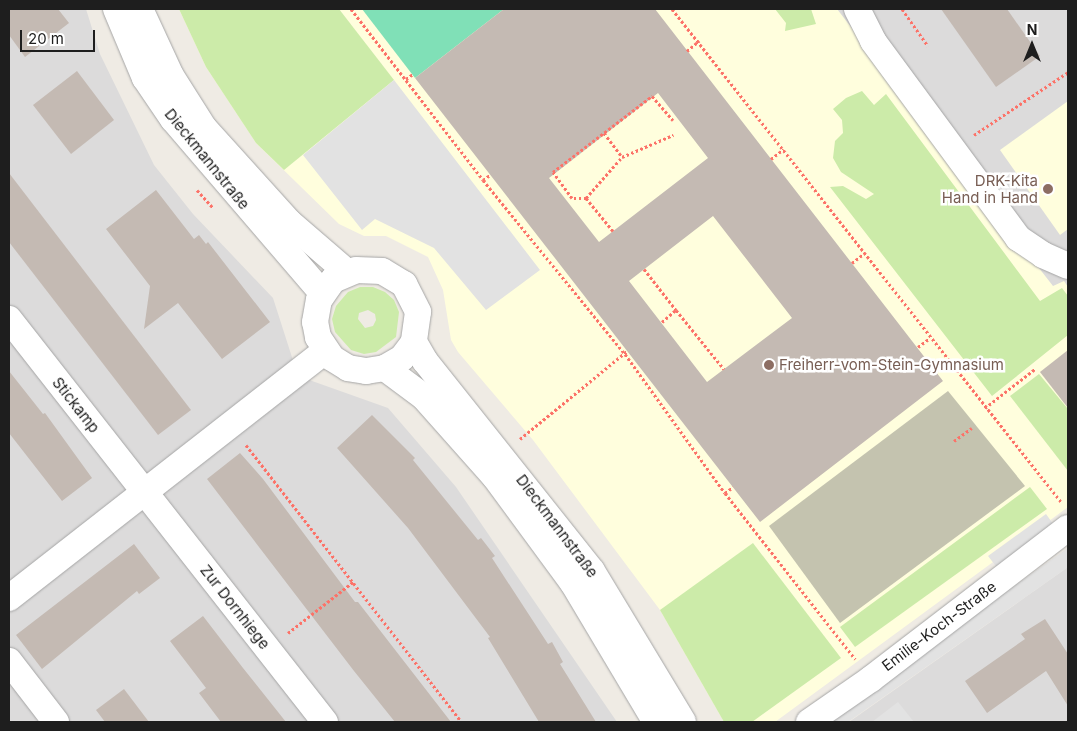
<!DOCTYPE html>
<meta charset="utf-8">
<style>
body{margin:0}
#map{position:relative;width:1077px;height:731px;overflow:hidden;background:#efebe4;font-family:Inter,sans-serif}
div>[style]{position:absolute}
.residential>*{inset:0;background:#dcdbdb}
.education>*{inset:0;background:#fffedd}
.construction>*{inset:0;background:#c4c3af}
.grass>*{inset:0;background:#cceba9}
.pitch>*{inset:0;background:#80e0b7}
.parking>*{inset:0;background:#e2e2e2}
.building>*{inset:0;background:#c4bab3}
.path>*{height:3px;margin-top:-1.5px;transform-origin:0;background:repeating-linear-gradient(90deg,#fc7268 0 2.5px,transparent 0 5px)}
.roads{filter:drop-shadow(0 0 1px #a5a5a5) drop-shadow(0 0 1px #a5a5a5)}
.minor>*{height:26px;margin:-13px;padding:0 13px;transform-origin:13px;border-radius:13px;background:#fff}
.dots>*{width:14px;height:14px;translate:-50% -50%;box-sizing:border-box;border:2px solid #fff;border-radius:50%}
span{translate:-50% -50%;white-space:nowrap;text-align:center;line-height:1.15;-webkit-text-stroke:5px #fff;paint-order:stroke}
.street-label{font-size:15px;color:#1e1e1e}
.education-label{font-size:15px;color:#785e54}
.right{translate:-100% -50%;text-align:right}
.left{translate:0 -50%;text-align:left}
.frame{position:absolute;inset:0;border:10px solid #1e1e1e;pointer-events:none}
.north{position:absolute;left:1007px;top:20px;width:50px;height:50px;-webkit-text-stroke:4px #fff;paint-order:stroke;rotate:0deg;font-size:14px;font-weight:700;line-height:20px;text-align:center;color:#1e1e1e}
.north::after{content:'';display:block;margin:auto;width:18px;height:22px;background:#1e1e1e;clip-path:polygon(50% 0,100% 100%,50% 72%,0 100%)}
.scale{position:absolute;left:20px;top:30px;width:75px;height:22px;box-sizing:border-box;border:2px solid #1e1e1e;border-top:0;padding-left:6px;font-size:15px;line-height:18px;white-space:nowrap;color:#1e1e1e;-webkit-text-stroke:4px #fff;paint-order:stroke}
</style>
<div id="map">
<div class="residential">
<div style="clip-path:polygon(9px 9px,86px 9px,100px 54px,154px 165px,193px 214px,273px 298px,298px 376px,388px 408px,456px 487px,617px 722px,9px 722px)"></div>
<div style="clip-path:polygon(838px 9px,1068px 9px,1068px 292px,1052px 291px,839px 17px)"></div>
<div style="clip-path:polygon(1068px 567px,1068px 722px,849px 722px)"></div>
</div>
<div class="education">
<div style="clip-path:polygon(179px 9px,837px 9px,1053px 286px,1064px 281px,1068px 287px,1068px 507px,775px 722px,724px 722px,660px 610px,533px 440px,458px 352px,451px 340px,443px 290px,428px 257px,386px 236px,364px 236px,339px 224px,256px 143px,206px 67px)"></div>
<div style="clip-path:polygon(1068px 101px,1068px 229px,1060px 235px,1000px 150px)"></div>
</div>
<div class="construction">
<div style="clip-path:polygon(948px 391px,1025px 486px,840px 623px,769px 526px)"></div>
</div>
<div class="grass">
<div style="clip-path:polygon(179px 9px,339px 9px,394px 80px,284px 170px,256px 143px,206px 67px)"></div>
<div style="clip-path:polygon(775px 9px,811px 9px,816px 24px,785px 31px,786px 23px)"></div>
<div style="clip-path:polygon(862px 91px,874px 105px,886px 94px,1040px 301px,1062px 288px,1068px 296px,1068px 335px,992px 396px,830px 187px,843px 186px,866px 199px,874px 194px,841px 172px,833px 158px,835px 141px,843px 133px,842px 120px,833px 109px,846px 98px)"></div>
<div style="clip-path:polygon(evenodd,360px 287px,373px 287px,385px 292px,394px 300px,399px 312px,396px 337px,376px 352px,364px 354px,351px 350px,335px 332px,332px 319px,336px 306px,348px 292px,360px 287px,368px 310px,375px 314px,376px 320px,373px 326px,365px 328px,358px 319px,359px 313px,368px 310px)"></div>
<div style="clip-path:polygon(1039px 374px,1068px 409px,1068px 471px,1010px 396px)"></div>
<div style="clip-path:polygon(1030px 487px,1047px 509px,855px 647px,840px 627px)"></div>
<div style="clip-path:polygon(753px 543px,841px 658px,752px 722px,724px 722px,660px 610px)"></div>
</div>
<div class="pitch">
<div style="clip-path:polygon(362px 9px,504px 9px,415px 78px)"></div>
</div>
<div class="parking">
<div style="clip-path:polygon(394px 80px,540px 270px,486px 310px,434px 248px,375px 219px,362px 230px,303px 155px)"></div>
<div style="clip-path:polygon(1046px 514px,1056px 528px,999px 570px,988px 556px)"></div>
<div style="clip-path:polygon(1068px 548px,1068px 567px,848px 722px,821px 722px)"></div>
<div style="clip-path:polygon(898px 702px,914px 722px,872px 722px)"></div>
</div>
<div class="building">
<div style="clip-path:polygon(9px 9px,58px 9px,69px 23px,25px 57px,9px 35px)"></div>
<div style="clip-path:polygon(evenodd,504px 9px,655px 9px,943px 381px,760px 522px,415px 78px,504px 9px,658px 93px,708px 158px,599px 242px,549px 178px,658px 93px,504px 9px,713px 216px,792px 318px,707px 382px,629px 281px,713px 216px)"></div>
<div style="clip-path:polygon(941px 9px,1007px 9px,1040px 56px,996px 87px)"></div>
<div style="clip-path:polygon(77px 71px,114px 120px,71px 154px,33px 105px)"></div>
<div style="clip-path:polygon(9px 173px,191px 410px,158px 435px,9px 242px)"></div>
<div style="clip-path:polygon(156px 190px,194px 239px,199px 235px,206px 244px,208px 242px,270px 322px,222px 359px,178px 303px,144px 329px,150px 286px,106px 229px)"></div>
<div style="clip-path:polygon(1068px 350px,1068px 408px,1040px 372px)"></div>
<div style="clip-path:polygon(9px 371px,43px 414px,45px 413px,92px 478px,62px 501px,9px 433px)"></div>
<div style="clip-path:polygon(372px 415px,415px 458px,413px 460px,478px 540px,481px 538px,495px 556px,492px 558px,548px 644px,552px 642px,563px 662px,560px 664px,596px 722px,539px 722px,488px 638px,490px 637px,408px 528px,337px 448px)"></div>
<div style="clip-path:polygon(240px 453px,263px 479px,355px 602px,358px 602px,451px 722px,395px 722px,354px 671px,207px 479px)"></div>
<div style="clip-path:polygon(134px 544px,160px 578px,139px 594px,137px 591px,42px 669px,16px 635px)"></div>
<div style="clip-path:polygon(203px 616px,243px 668px,286px 722px,221px 722px,199px 693px,206px 688px,170px 641px)"></div>
<div style="clip-path:polygon(1045px 619px,1068px 654px,1068px 706px,1046px 671px,987px 713px,965px 681px,1025px 639px,1021px 634px)"></div>
<div style="clip-path:polygon(124px 689px,149px 722px,105px 722px,96px 710px)"></div>
</div>
<div class="path">
<div style="left:351px;top:9px;width:216px;rotate:52.3deg"></div>
<div style="left:483px;top:180px;width:225px;rotate:50.8deg"></div>
<div style="left:625px;top:354px;width:171px;rotate:54.3deg"></div>
<div style="left:725px;top:493px;width:211px;rotate:51.9deg"></div>
<div style="left:672px;top:9px;width:629px;rotate:51.71deg"></div>
<div style="left:902px;top:9px;width:45px;rotate:54.9deg"></div>
<div style="left:687px;top:51px;width:16px;rotate:-40deg"></div>
<div style="left:406px;top:79px;width:9px;rotate:-36deg"></div>
<div style="left:604px;top:133px;width:30px;rotate:53deg"></div>
<div style="left:974px;top:135px;width:113px;rotate:-33.8deg"></div>
<div style="left:771px;top:159px;width:16px;rotate:-38deg"></div>
<div style="left:483px;top:180px;width:9px;rotate:-36deg"></div>
<div style="left:197px;top:190px;width:24px;rotate:48deg"></div>
<div style="left:586px;top:198px;width:55px;rotate:-48.7deg"></div>
<div style="left:622px;top:157px;width:56px;rotate:-23.3deg"></div>
<div style="left:613px;top:231px;width:43px;rotate:-129.3deg"></div>
<div style="left:586px;top:198px;width:14px;rotate:180deg"></div>
<div style="left:572px;top:198px;width:32px;rotate:-126deg"></div>
<div style="left:553px;top:172px;width:125px;rotate:-37.5deg"></div>
<div style="left:652px;top:96px;width:32px;rotate:49deg"></div>
<div style="left:852px;top:263px;width:16px;rotate:-38deg"></div>
<div style="left:644px;top:269px;width:52px;rotate:52deg"></div>
<div style="left:662px;top:322px;width:18px;rotate:-41deg"></div>
<div style="left:676px;top:310px;width:76px;rotate:50.9deg"></div>
<div style="left:918px;top:347px;width:15px;rotate:-37deg"></div>
<div style="left:985px;top:408px;width:63px;rotate:-38deg"></div>
<div style="left:520px;top:439px;width:139px;rotate:-39.4deg"></div>
<div style="left:954px;top:441px;width:22px;rotate:-36deg"></div>
<div style="left:246px;top:445px;width:351px;rotate:52.1deg"></div>
<div style="left:725px;top:493px;width:10px;rotate:-37deg"></div>
<div style="left:288px;top:633px;width:83px;rotate:-38.1deg"></div>
</div>
<div class="roads">
<div class="minor">
<div style="left:116px;top:9px;width:75px;rotate:67.2deg"></div>
<div style="left:145px;top:78px;width:50px;rotate:55.7deg"></div>
<div style="left:173px;top:119px;width:229px;rotate:49.4deg"></div>
<div style="left:140px;top:9px;width:74px;rotate:65.2deg"></div>
<div style="left:171px;top:76px;width:62px;rotate:57.6deg"></div>
<div style="left:204px;top:128px;width:127px;rotate:47.9deg"></div>
<div style="left:289px;top:222px;width:77px;rotate:40.8deg"></div>
<div style="left:857px;top:9px;width:36px;rotate:63deg"></div>
<div style="left:873px;top:41px;width:245px;rotate:53.6deg"></div>
<div style="left:1018px;top:238px;width:30px;rotate:34deg"></div>
<div style="left:1043px;top:255px;width:27px;rotate:24deg"></div>
<div style="left:9px;top:319px;width:512px;rotate:51.9deg"></div>
<div style="left:414px;top:342px;width:20px;rotate:127deg"></div>
<div style="left:402px;top:358px;width:20px;rotate:150deg"></div>
<div style="left:385px;top:368px;width:19px;rotate:171deg"></div>
<div style="left:366px;top:371px;width:18px;rotate:-171deg"></div>
<div style="left:348px;top:368px;width:19px;rotate:-148deg"></div>
<div style="left:332px;top:358px;width:25px;rotate:-124deg"></div>
<div style="left:318px;top:337px;width:15px;rotate:-101deg"></div>
<div style="left:315px;top:322px;width:22px;rotate:-80deg"></div>
<div style="left:319px;top:300px;width:24px;rotate:-55deg"></div>
<div style="left:333px;top:280px;width:25px;rotate:-23deg"></div>
<div style="left:356px;top:270px;width:26px;rotate:2deg"></div>
<div style="left:382px;top:271px;width:26px;rotate:31deg"></div>
<div style="left:404px;top:284px;width:31px;rotate:63deg"></div>
<div style="left:418px;top:312px;width:30px;rotate:98deg"></div>
<div style="left:414px;top:342px;width:22px;rotate:60deg"></div>
<div style="left:425px;top:361px;width:268px;rotate:51.5deg"></div>
<div style="left:592px;top:571px;width:176px;rotate:58.9deg"></div>
<div style="left:385px;top:368px;width:49px;rotate:36.6deg"></div>
<div style="left:424px;top:397px;width:107px;rotate:48.4deg"></div>
<div style="left:495px;top:477px;width:132px;rotate:53.7deg"></div>
<div style="left:573px;top:583px;width:162px;rotate:59.2deg"></div>
<div style="left:9px;top:598px;width:401px;rotate:-38deg"></div>
<div style="left:9px;top:661px;width:77px;rotate:52.4deg"></div>
<div style="left:809px;top:722px;width:75px;rotate:-34.7deg"></div>
<div style="left:871px;top:679px;width:248px;rotate:-37.5deg"></div>
</div>
</div>
<div class="dots">
<div style="left:1048px;top:189px;background:#8d6e63"></div>
<div style="left:769px;top:365px;background:#8d6e63"></div>
</div>
<div class="street-label">
<span style="left:207px;top:159px;rotate:51deg">Dieckmannstraße</span>
<span style="left:76px;top:405px;rotate:52deg">Stickamp</span>
<span style="left:557px;top:526px;rotate:53deg">Dieckmannstraße</span>
<span style="left:235px;top:607px;rotate:52deg">Zur Dornhiege</span>
<span style="left:939px;top:626px;rotate:-37deg">Emilie-Koch-Straße</span>
</div>
<div class="education-label">
<span class="right" style="left:1038px;top:189px">DRK-Kita<br>Hand in Hand</span>
<span class="left" style="left:779px;top:365px">Freiherr-vom-Stein-Gymnasium</span>
</div>
<div class="frame"></div>
<div class="north">N</div>
<div class="scale">20 m</div>
</div>
